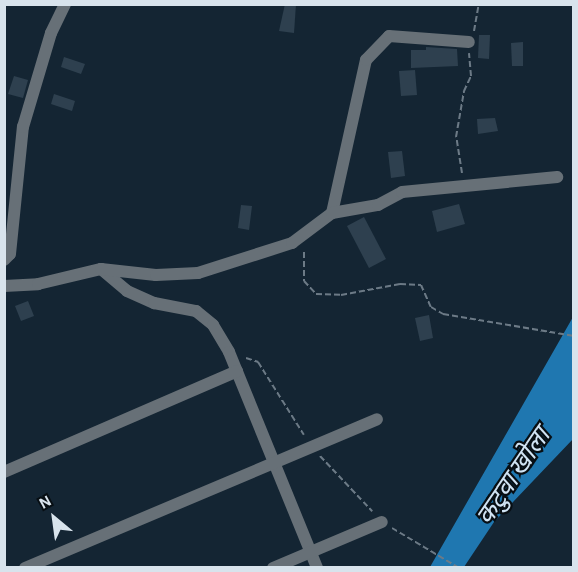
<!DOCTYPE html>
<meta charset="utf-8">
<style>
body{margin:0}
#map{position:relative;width:578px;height:572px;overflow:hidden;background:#142533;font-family:"Alegreya Sans","Noto Sans Devanagari",sans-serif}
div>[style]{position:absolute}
.water>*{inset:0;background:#1f77b0}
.building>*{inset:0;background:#2e404f}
.path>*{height:2px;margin-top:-1px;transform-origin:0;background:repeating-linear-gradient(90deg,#6c7a86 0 6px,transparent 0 9px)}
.street>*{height:12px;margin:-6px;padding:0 6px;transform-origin:6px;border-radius:6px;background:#677077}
span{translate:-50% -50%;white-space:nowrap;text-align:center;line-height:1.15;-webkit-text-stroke:4.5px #070e13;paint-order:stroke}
.water-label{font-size:26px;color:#d0e3f3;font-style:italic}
.frame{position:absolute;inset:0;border:6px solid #d8e3ec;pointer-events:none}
.north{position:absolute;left:24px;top:488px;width:60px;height:60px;-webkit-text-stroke:4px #070e13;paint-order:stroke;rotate:331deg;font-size:16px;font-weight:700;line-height:24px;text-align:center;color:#d8e3ec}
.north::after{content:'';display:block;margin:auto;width:21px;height:27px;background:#d8e3ec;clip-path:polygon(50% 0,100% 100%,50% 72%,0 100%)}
</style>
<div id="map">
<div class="water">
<div style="clip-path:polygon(573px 317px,573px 439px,494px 522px,464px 567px,430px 567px)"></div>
</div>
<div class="building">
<div style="clip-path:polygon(285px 4px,296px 4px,294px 33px,279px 31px)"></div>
<div style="clip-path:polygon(479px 35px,490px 35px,489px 59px,478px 58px)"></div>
<div style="clip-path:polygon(523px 42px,523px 66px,512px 66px,511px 43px)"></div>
<div style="clip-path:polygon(426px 47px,457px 49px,458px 66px,411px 68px,411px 50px,426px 50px)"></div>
<div style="clip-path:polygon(64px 57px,85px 64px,81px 74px,61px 67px)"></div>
<div style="clip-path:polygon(415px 70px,417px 95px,401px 96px,399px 71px)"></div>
<div style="clip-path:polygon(14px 76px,28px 80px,23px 98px,8px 94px)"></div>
<div style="clip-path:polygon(54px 94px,75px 101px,72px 111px,51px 104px)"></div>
<div style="clip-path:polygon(495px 118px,498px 131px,478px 134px,477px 119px)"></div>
<div style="clip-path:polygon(402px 151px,405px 176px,391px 178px,388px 152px)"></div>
<div style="clip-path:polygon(459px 204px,465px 224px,437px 232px,432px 211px)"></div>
<div style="clip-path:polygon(241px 205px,252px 206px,249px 230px,238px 228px)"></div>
<div style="clip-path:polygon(364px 217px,386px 259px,369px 268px,347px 226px)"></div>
<div style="clip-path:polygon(28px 301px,34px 316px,21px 321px,15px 306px)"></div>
<div style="clip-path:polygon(429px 315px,433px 338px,420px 341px,415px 318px)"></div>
</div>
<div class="path">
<div style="left:474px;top:31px;width:27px;rotate:-80deg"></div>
<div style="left:462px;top:173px;width:36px;rotate:-99deg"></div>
<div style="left:456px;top:137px;width:47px;rotate:-80.1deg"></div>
<div style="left:464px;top:91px;width:17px;rotate:-65deg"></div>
<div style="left:471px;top:76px;width:23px;rotate:-95deg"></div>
<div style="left:304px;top:252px;width:29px;rotate:90deg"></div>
<div style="left:304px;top:281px;width:18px;rotate:47deg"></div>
<div style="left:316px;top:294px;width:25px;rotate:2deg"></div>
<div style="left:341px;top:295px;width:60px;rotate:-10.6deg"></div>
<div style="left:400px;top:284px;width:21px;rotate:3deg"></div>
<div style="left:421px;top:285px;width:24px;rotate:66deg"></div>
<div style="left:431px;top:307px;width:14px;rotate:30deg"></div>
<div style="left:443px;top:314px;width:133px;rotate:9.5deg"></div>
<div style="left:246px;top:358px;width:13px;rotate:18deg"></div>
<div style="left:258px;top:362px;width:86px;rotate:57.8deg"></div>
<div style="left:320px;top:456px;width:76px;rotate:46.6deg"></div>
<div style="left:392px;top:528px;width:78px;rotate:30.8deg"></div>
</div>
<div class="street">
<div style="left:332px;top:213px;width:157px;rotate:-77.5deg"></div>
<div style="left:366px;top:60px;width:33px;rotate:-46deg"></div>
<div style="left:389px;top:36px;width:80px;rotate:4.3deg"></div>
<div style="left:4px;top:260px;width:8px;rotate:-45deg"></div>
<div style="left:10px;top:254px;width:128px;rotate:-84.2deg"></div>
<div style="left:23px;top:127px;width:98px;rotate:-73.4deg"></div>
<div style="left:51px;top:33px;width:32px;rotate:-64deg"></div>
<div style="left:101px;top:269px;width:34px;rotate:40deg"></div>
<div style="left:127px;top:291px;width:30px;rotate:24deg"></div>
<div style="left:154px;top:303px;width:43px;rotate:10.8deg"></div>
<div style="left:196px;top:311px;width:22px;rotate:39deg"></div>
<div style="left:213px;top:325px;width:31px;rotate:59deg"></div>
<div style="left:229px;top:352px;width:233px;rotate:67.8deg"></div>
<div style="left:4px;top:286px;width:34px;rotate:-3deg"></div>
<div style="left:38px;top:284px;width:65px;rotate:-13.4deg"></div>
<div style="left:101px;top:269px;width:55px;rotate:6.2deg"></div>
<div style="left:156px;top:275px;width:42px;rotate:-2.7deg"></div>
<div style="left:198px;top:273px;width:99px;rotate:-17.7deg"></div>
<div style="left:292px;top:243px;width:50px;rotate:-36.9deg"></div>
<div style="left:332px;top:213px;width:47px;rotate:-9.9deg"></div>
<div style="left:378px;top:205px;width:27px;rotate:-28deg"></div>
<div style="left:402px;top:192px;width:156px;rotate:-5.5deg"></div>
<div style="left:4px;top:472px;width:254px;rotate:-23.4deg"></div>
<div style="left:25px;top:568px;width:382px;rotate:-22.9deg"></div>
<div style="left:273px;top:568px;width:118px;rotate:-22.9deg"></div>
</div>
<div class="water-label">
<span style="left:514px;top:477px;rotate:-56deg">कटुवा खोला</span>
</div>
<div class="frame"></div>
<div class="north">N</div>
</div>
